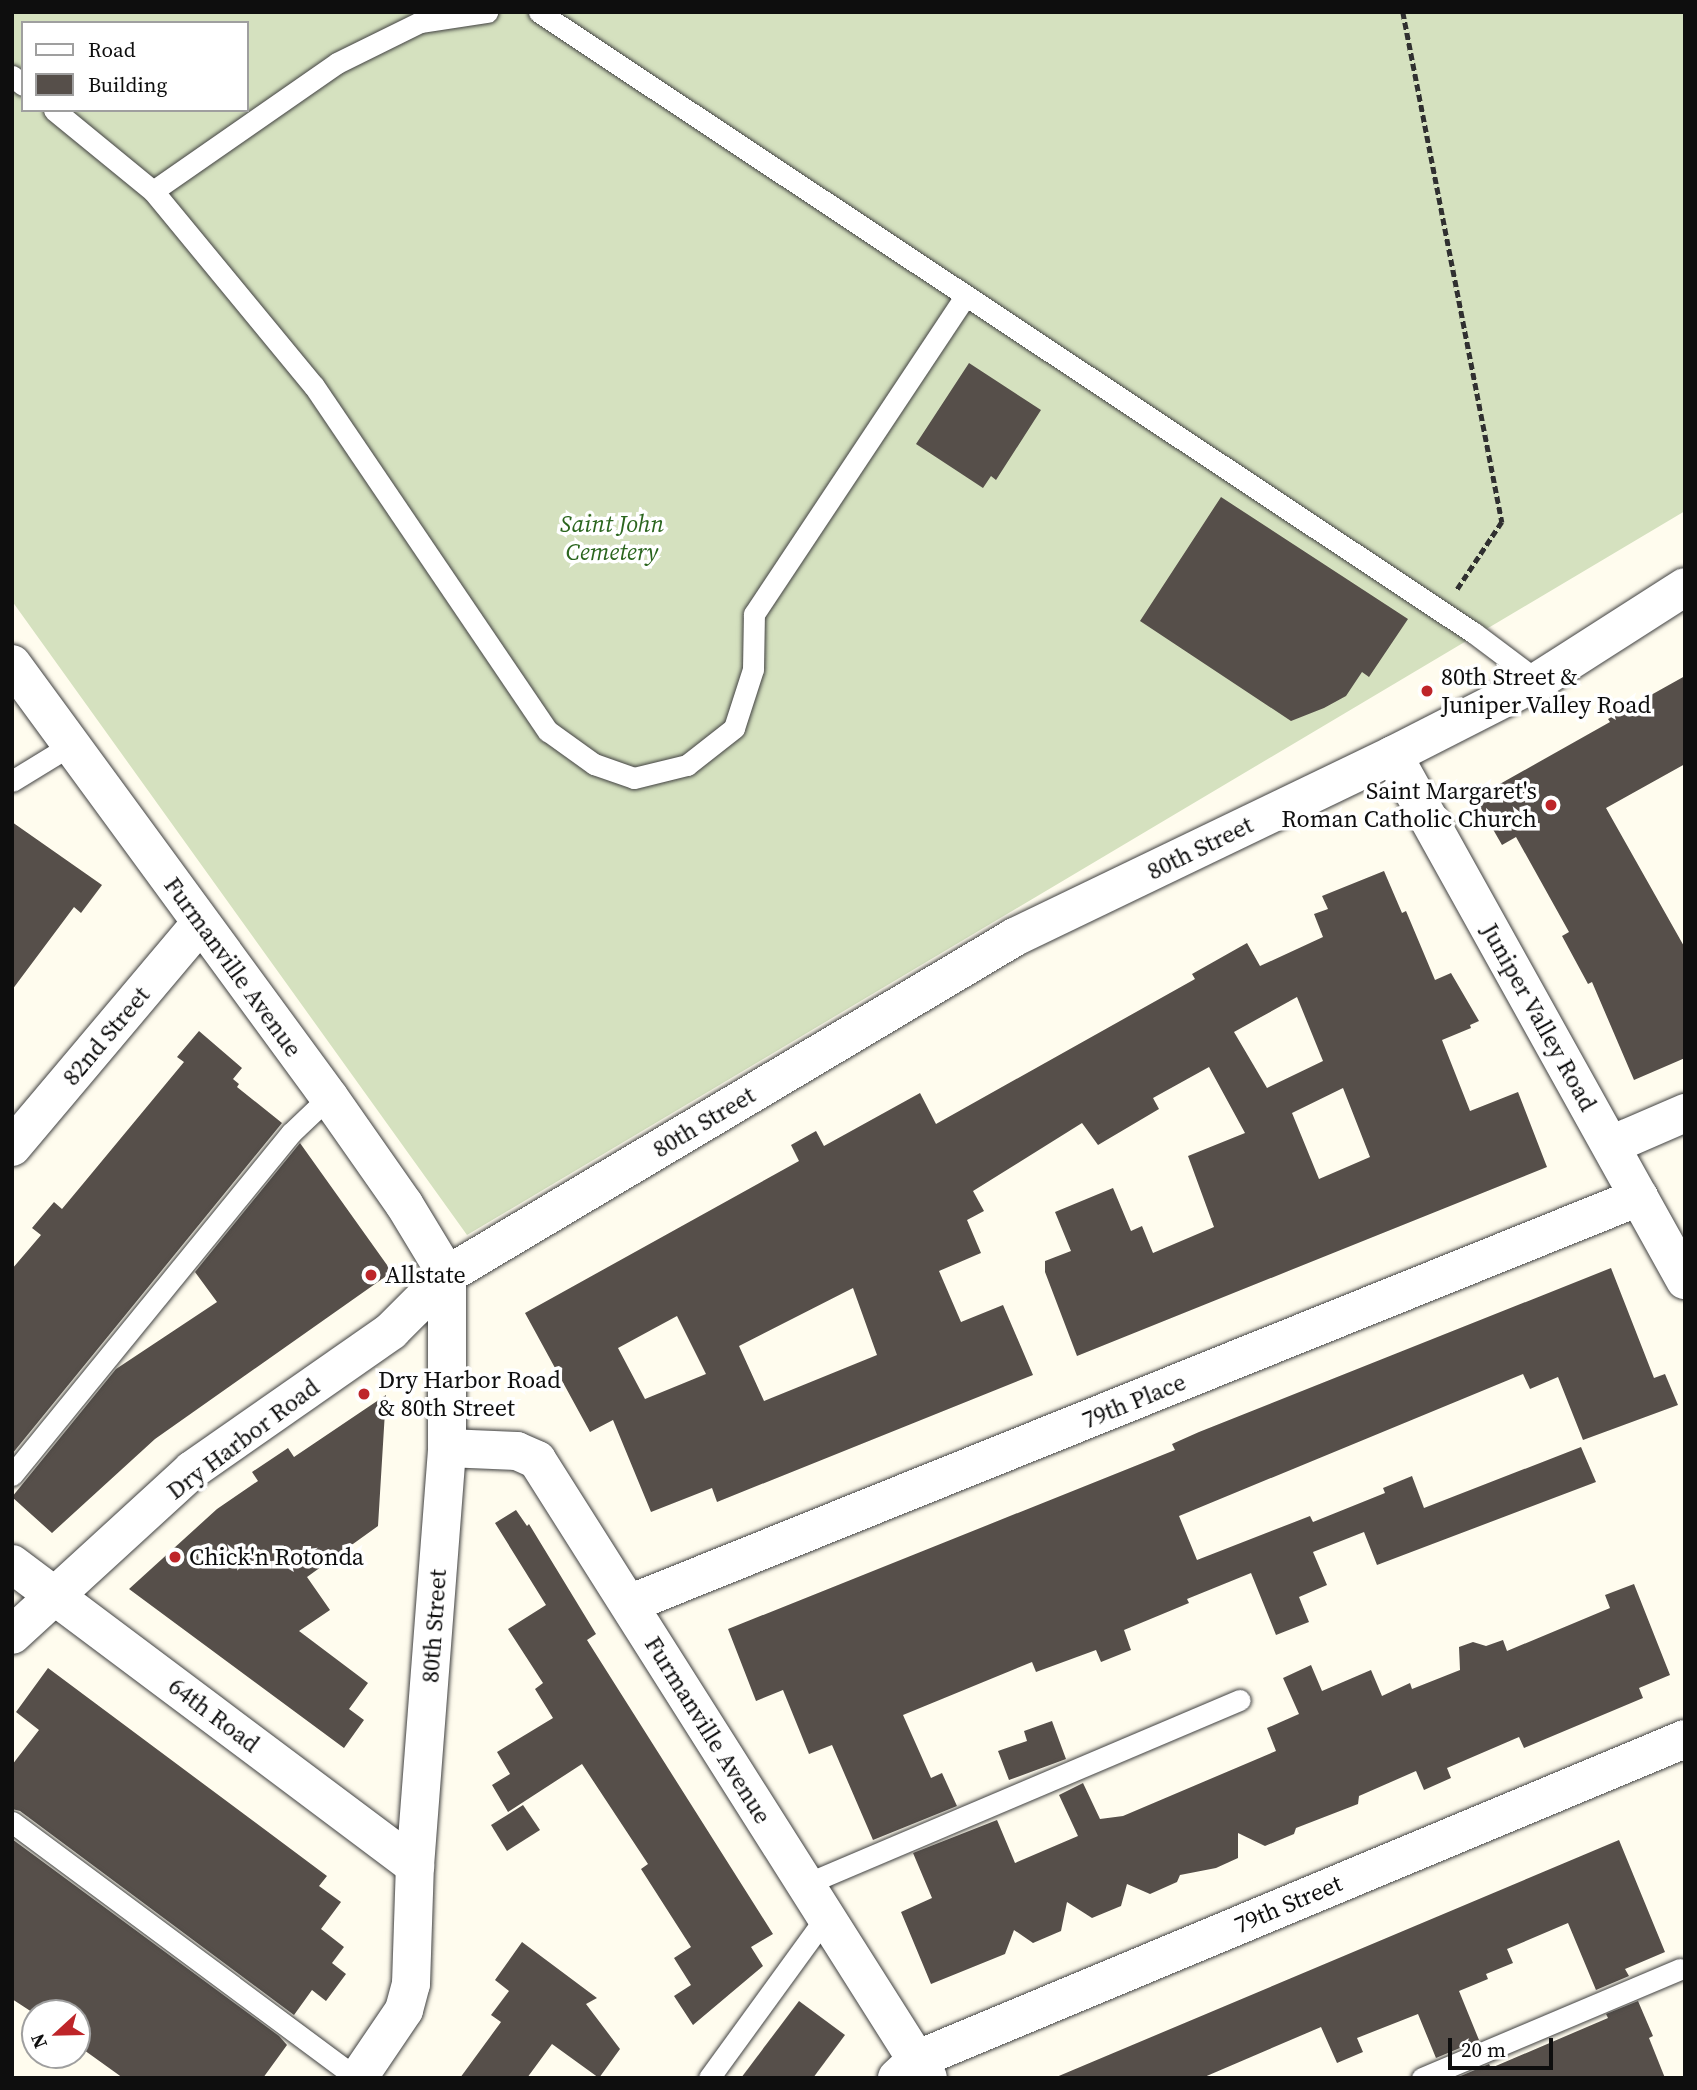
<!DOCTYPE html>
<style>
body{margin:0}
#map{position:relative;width:1697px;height:2090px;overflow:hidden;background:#fffcee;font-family:"Source Serif 4",serif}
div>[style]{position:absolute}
.cemetery>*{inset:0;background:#d5e1bf}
.building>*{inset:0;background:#564f4a}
.path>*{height:4.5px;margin-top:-2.25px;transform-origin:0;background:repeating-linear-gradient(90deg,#303030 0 7px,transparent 0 10.5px)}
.roads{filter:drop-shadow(0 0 2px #414141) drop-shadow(0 0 2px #414141)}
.service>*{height:21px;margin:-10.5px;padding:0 10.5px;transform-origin:10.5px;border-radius:10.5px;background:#fff}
.minor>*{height:38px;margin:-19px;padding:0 19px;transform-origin:19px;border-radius:19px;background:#fff}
.tertiary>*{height:38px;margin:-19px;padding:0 19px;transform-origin:19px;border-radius:19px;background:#fff}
.dots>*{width:19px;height:19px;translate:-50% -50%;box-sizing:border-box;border:4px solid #fff;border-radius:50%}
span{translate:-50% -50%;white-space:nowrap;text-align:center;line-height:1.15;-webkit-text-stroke:7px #fff;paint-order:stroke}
.park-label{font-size:24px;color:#2b651e;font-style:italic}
.poi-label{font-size:24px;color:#0e0e0e}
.left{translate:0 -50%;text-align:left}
.right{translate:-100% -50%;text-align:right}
.street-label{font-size:24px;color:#0e0e0e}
.frame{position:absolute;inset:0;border:14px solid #0e0e0e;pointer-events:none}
.legend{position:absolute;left:21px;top:21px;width:228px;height:91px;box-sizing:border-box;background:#fff;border:2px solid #9f9f9f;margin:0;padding:9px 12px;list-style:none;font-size:21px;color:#0e0e0e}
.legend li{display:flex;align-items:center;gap:14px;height:35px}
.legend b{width:35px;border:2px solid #9f9f9f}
.north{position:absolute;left:21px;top:1999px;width:70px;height:70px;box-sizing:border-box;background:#fff;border:2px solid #9f9f9f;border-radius:50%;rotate:248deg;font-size:19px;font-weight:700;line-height:28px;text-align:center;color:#0e0e0e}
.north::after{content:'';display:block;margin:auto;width:24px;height:32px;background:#be2529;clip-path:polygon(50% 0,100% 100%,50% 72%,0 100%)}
.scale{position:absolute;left:1448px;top:2038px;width:105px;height:32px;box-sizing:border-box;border:4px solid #0e0e0e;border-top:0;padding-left:9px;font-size:21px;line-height:24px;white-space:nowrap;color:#0e0e0e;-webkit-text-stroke:5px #fff;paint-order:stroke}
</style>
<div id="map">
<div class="cemetery">
<div style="clip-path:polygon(evenodd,12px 12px,1685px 12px,1685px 511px,467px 1235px,12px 601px,12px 12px,23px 23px,247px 23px,247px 110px,23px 110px,23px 23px)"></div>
</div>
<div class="building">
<div style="clip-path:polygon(969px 363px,1041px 410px,996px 480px,991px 476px,983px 488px,916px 444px)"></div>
<div style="clip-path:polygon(1221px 497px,1408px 619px,1369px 677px,1362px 672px,1346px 696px,1324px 708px,1291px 721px,1140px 621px)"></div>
<div style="clip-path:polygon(1685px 676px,1685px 764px,1606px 808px,1685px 948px,1685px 1058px,1634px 1080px,1592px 982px,1588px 984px,1562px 936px,1569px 932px,1516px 837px,1502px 845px,1475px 798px,1610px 722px,1608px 719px)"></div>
<div style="clip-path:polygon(12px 822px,102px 885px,81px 913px,74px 907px,12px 990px)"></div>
<div style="clip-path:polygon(evenodd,1384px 871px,1402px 913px,1406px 911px,1435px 980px,1451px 973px,1479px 1021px,1470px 1025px,1471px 1028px,1442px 1040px,1470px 1111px,1518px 1092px,1547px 1167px,1077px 1356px,1045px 1272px,1045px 1261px,1071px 1251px,1055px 1212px,1113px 1188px,1131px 1231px,1142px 1226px,1153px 1253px,1214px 1227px,1188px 1156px,1245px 1133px,1209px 1067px,1153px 1098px,1159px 1109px,1098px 1145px,1082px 1123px,973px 1191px,984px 1211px,967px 1220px,981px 1253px,939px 1271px,961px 1322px,1003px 1305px,1033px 1375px,717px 1502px,712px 1488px,651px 1512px,613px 1420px,590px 1432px,525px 1313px,799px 1161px,791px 1145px,816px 1131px,824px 1146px,920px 1093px,936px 1124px,1195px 979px,1192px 974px,1247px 943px,1260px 966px,1323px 937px,1314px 914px,1328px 909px,1322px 896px,1384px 871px,1297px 997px,1323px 1061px,1267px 1088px,1234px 1032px,1297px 997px,1384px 871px,1343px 1088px,1370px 1157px,1319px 1179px,1292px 1113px,1343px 1088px,1384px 871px,853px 1288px,877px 1355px,764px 1401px,739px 1346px,853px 1288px,1384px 871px,677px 1316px,706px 1374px,645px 1399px,618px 1348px,677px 1316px)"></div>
<div style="clip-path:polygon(199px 1031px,242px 1068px,233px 1079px,239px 1084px,237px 1087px,282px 1123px,12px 1454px,12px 1269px,41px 1235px,32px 1228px,54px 1202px,62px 1209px,82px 1185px,184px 1062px,177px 1057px)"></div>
<div style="clip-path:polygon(300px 1143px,392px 1272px,155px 1439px,52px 1533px,12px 1497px,116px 1369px,217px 1302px,195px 1272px)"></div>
<div style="clip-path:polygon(1611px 1268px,1654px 1378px,1665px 1374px,1678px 1405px,1583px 1440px,1558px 1377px,1530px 1389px,1523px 1374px,1179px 1516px,1197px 1560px,1310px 1516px,1313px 1522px,1385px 1493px,1383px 1488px,1412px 1476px,1424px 1508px,1581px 1447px,1596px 1482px,1377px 1565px,1364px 1532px,1313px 1552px,1327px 1585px,1299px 1597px,1309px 1622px,1276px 1635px,1251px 1573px,1187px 1599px,1189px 1603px,1124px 1630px,1131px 1650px,1101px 1662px,1096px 1650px,1036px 1672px,1032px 1662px,903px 1715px,931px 1778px,942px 1773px,957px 1806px,873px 1840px,832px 1745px,809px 1754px,783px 1690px,756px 1701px,728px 1629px,1175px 1450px,1172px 1444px,1199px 1432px)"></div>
<div style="clip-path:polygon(386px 1395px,378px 1526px,307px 1577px,330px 1610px,299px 1631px,368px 1683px,349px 1709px,364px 1720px,344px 1748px,129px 1589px,217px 1509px,258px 1481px,252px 1472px,288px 1448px,294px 1457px)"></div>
<div style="clip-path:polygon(516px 1510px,527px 1526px,529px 1524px,596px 1634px,587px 1640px,773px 1934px,751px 1947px,763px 1966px,693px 2025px,674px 1996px,691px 1985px,674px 1958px,691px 1947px,641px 1869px,648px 1864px,582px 1764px,508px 1812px,492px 1785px,510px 1774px,497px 1752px,553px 1718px,535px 1689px,543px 1683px,508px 1629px,546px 1605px,495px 1523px)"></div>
<div style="clip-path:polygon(1634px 1584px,1670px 1675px,1639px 1688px,1643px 1698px,1524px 1748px,1519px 1737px,1447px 1768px,1451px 1778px,1424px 1790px,1416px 1771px,1359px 1796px,1358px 1804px,1296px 1828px,1294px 1834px,1265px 1846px,1238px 1833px,1238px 1858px,1216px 1868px,1180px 1875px,1177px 1882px,1150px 1894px,1127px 1884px,1121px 1906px,1092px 1918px,1067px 1902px,1061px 1931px,1033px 1943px,1014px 1930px,1005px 1954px,931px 1984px,901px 1912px,932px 1898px,913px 1853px,997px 1820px,1015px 1863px,1078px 1836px,1059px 1795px,1083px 1783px,1100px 1819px,1123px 1816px,1276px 1751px,1267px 1728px,1299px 1714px,1283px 1678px,1311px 1665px,1322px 1691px,1371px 1670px,1382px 1696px,1410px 1683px,1412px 1689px,1460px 1670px,1459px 1647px,1473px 1642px,1486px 1646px,1503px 1640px,1507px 1651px,1610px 1608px,1605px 1595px)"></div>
<div style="clip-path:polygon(48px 1668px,327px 1876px,319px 1886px,341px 1902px,321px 1929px,344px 1947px,332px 1963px,346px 1974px,326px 2001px,312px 1990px,294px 2015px,20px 1811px,12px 1809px,12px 1765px,39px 1730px,16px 1712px)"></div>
<div style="clip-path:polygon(1052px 1721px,1066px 1759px,1009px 1780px,998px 1751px,1027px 1741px,1024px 1731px)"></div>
<div style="clip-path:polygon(523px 1805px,540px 1830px,507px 1851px,491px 1825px)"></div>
<div style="clip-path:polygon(12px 1839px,279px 2036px,287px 2045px,263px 2078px,123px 2078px,77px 2045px,77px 2013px,35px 2014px,12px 1999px)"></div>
<div style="clip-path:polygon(1619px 1840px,1665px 1952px,1625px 1969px,1629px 1976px,1596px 1990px,1568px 1923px,1507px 1949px,1513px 1963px,1486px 1974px,1488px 1979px,1459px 1991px,1479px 2040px,1436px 2058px,1418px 2014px,1357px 2038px,1363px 2052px,1337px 2063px,1321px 2027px,1202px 2078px,1054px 2078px)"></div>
<div style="clip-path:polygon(522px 1942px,597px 1998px,586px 2004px,620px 2049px,599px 2078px,552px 2044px,527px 2078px,460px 2078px,501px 2022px,491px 2015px,509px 1991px,495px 1980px)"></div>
<div style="clip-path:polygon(799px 2001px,845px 2035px,813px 2078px,741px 2078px)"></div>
<div style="clip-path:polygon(1638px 2001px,1653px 2036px,1649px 2038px,1665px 2078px,1456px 2078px,1489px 2064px,1491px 2068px,1608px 2018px,1606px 2014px)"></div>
</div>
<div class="path">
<div style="left:1403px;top:12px;width:520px;rotate:79.01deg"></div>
<div style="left:1502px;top:522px;width:82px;rotate:123.5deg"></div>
</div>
<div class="roads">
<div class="service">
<div style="left:539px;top:12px;width:1122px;rotate:33.59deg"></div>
<div style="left:1474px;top:633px;width:80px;rotate:36.9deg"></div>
<div style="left:12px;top:76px;width:14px;rotate:39deg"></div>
<div style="left:54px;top:110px;width:128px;rotate:39.3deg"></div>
<div style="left:153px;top:191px;width:253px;rotate:50.5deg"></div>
<div style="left:314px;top:386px;width:417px;rotate:55.9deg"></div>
<div style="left:548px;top:731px;width:57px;rotate:35.7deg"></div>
<div style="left:594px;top:764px;width:42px;rotate:19.3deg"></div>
<div style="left:634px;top:778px;width:55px;rotate:-13.8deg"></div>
<div style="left:687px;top:765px;width:60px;rotate:-38.2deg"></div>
<div style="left:734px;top:728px;width:62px;rotate:-72.1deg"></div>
<div style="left:753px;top:669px;width:55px;rotate:-89deg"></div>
<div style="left:754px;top:614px;width:382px;rotate:-56.4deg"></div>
<div style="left:153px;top:191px;width:224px;rotate:-34.8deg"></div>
<div style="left:337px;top:63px;width:93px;rotate:-26.3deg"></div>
<div style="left:420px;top:22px;width:68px;rotate:-8.5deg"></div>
<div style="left:12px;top:781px;width:69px;rotate:-31.4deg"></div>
<div style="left:12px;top:1475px;width:441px;rotate:-50.8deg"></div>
<div style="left:291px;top:1133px;width:52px;rotate:-43.5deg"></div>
<div style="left:12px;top:1822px;width:430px;rotate:36.6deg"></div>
<div style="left:806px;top:1884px;width:471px;rotate:-23deg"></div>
<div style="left:709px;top:2078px;width:199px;rotate:-54deg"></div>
<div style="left:1422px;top:2078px;width:280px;rotate:-22.9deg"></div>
</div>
<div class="minor">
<div style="left:12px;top:664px;width:537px;rotate:53.79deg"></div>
<div style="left:329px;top:1097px;width:131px;rotate:55deg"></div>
<div style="left:404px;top:1204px;width:83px;rotate:58.8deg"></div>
<div style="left:1393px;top:755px;width:601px;rotate:60.92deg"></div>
<div style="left:1611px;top:1145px;width:81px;rotate:-23.4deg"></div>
<div style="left:12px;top:1147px;width:292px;rotate:-49.9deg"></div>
<div style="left:447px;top:1448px;width:70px;rotate:2.5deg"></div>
<div style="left:517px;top:1451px;width:22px;rotate:24deg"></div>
<div style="left:537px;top:1460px;width:731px;rotate:57.68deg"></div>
<div style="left:12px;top:1564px;width:504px;rotate:36.85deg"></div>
<div style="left:629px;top:1604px;width:1089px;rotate:-21.95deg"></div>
<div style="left:12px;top:1635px;width:244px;rotate:-42.5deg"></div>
<div style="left:192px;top:1470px;width:243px;rotate:-34.9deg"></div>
<div style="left:391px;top:1331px;width:79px;rotate:-45deg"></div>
<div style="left:447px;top:1275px;width:661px;rotate:-30.76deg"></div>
<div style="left:1015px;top:937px;width:420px;rotate:-25.7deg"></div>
<div style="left:1393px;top:755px;width:163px;rotate:-27deg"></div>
<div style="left:1538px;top:681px;width:174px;rotate:-32.6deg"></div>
<div style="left:897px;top:2078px;width:26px;rotate:-43deg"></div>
<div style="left:916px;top:2060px;width:833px;rotate:-22.66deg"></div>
</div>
<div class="tertiary">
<div style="left:358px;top:2078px;width:82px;rotate:-55.9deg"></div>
<div style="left:404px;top:2010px;width:27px;rotate:-75deg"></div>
<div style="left:411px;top:1984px;width:118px;rotate:-88.1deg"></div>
<div style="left:415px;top:1866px;width:419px;rotate:-85.6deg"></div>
<div style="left:447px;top:1448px;width:173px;rotate:-90deg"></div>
</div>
</div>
<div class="dots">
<div style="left:1427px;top:691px;background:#be2529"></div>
<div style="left:1551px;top:805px;background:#be2529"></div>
<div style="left:371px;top:1275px;background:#be2529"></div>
<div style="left:364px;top:1394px;background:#be2529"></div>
<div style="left:175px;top:1557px;background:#be2529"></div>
</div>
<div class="park-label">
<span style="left:612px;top:538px">Saint John<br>Cemetery</span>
</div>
<div class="poi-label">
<span class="left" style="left:1441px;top:691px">80th Street &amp;<br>Juniper Valley Road</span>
<span class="right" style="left:1537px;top:805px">Saint Margaret's<br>Roman Catholic Church</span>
<span class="left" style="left:385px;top:1275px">Allstate</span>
<span class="left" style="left:378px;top:1394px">Dry Harbor Road<br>&amp; 80th Street</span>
<span class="left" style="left:189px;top:1557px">Chick'n Rotonda</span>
</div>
<div class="street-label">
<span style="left:1200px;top:848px;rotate:-26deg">80th Street</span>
<span style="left:233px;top:967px;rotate:54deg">Furmanville Avenue</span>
<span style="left:1539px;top:1017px;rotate:61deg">Juniper Valley Road</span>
<span style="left:106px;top:1036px;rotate:-50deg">82nd Street</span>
<span style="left:704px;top:1122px;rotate:-31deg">80th Street</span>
<span style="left:1134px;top:1401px;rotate:-22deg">79th Place</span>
<span style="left:243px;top:1439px;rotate:-37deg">Dry Harbor Road</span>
<span style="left:434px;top:1626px;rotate:-86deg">80th Street</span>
<span style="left:214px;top:1715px;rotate:37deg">64th Road</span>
<span style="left:708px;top:1730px;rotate:58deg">Furmanville Avenue</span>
<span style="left:1288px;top:1904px;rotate:-23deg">79th Street</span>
</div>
<div class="frame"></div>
<ul class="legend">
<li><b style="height:9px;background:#fff"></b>Road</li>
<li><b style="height:19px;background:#564f4a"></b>Building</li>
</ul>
<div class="north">N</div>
<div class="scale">20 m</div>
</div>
